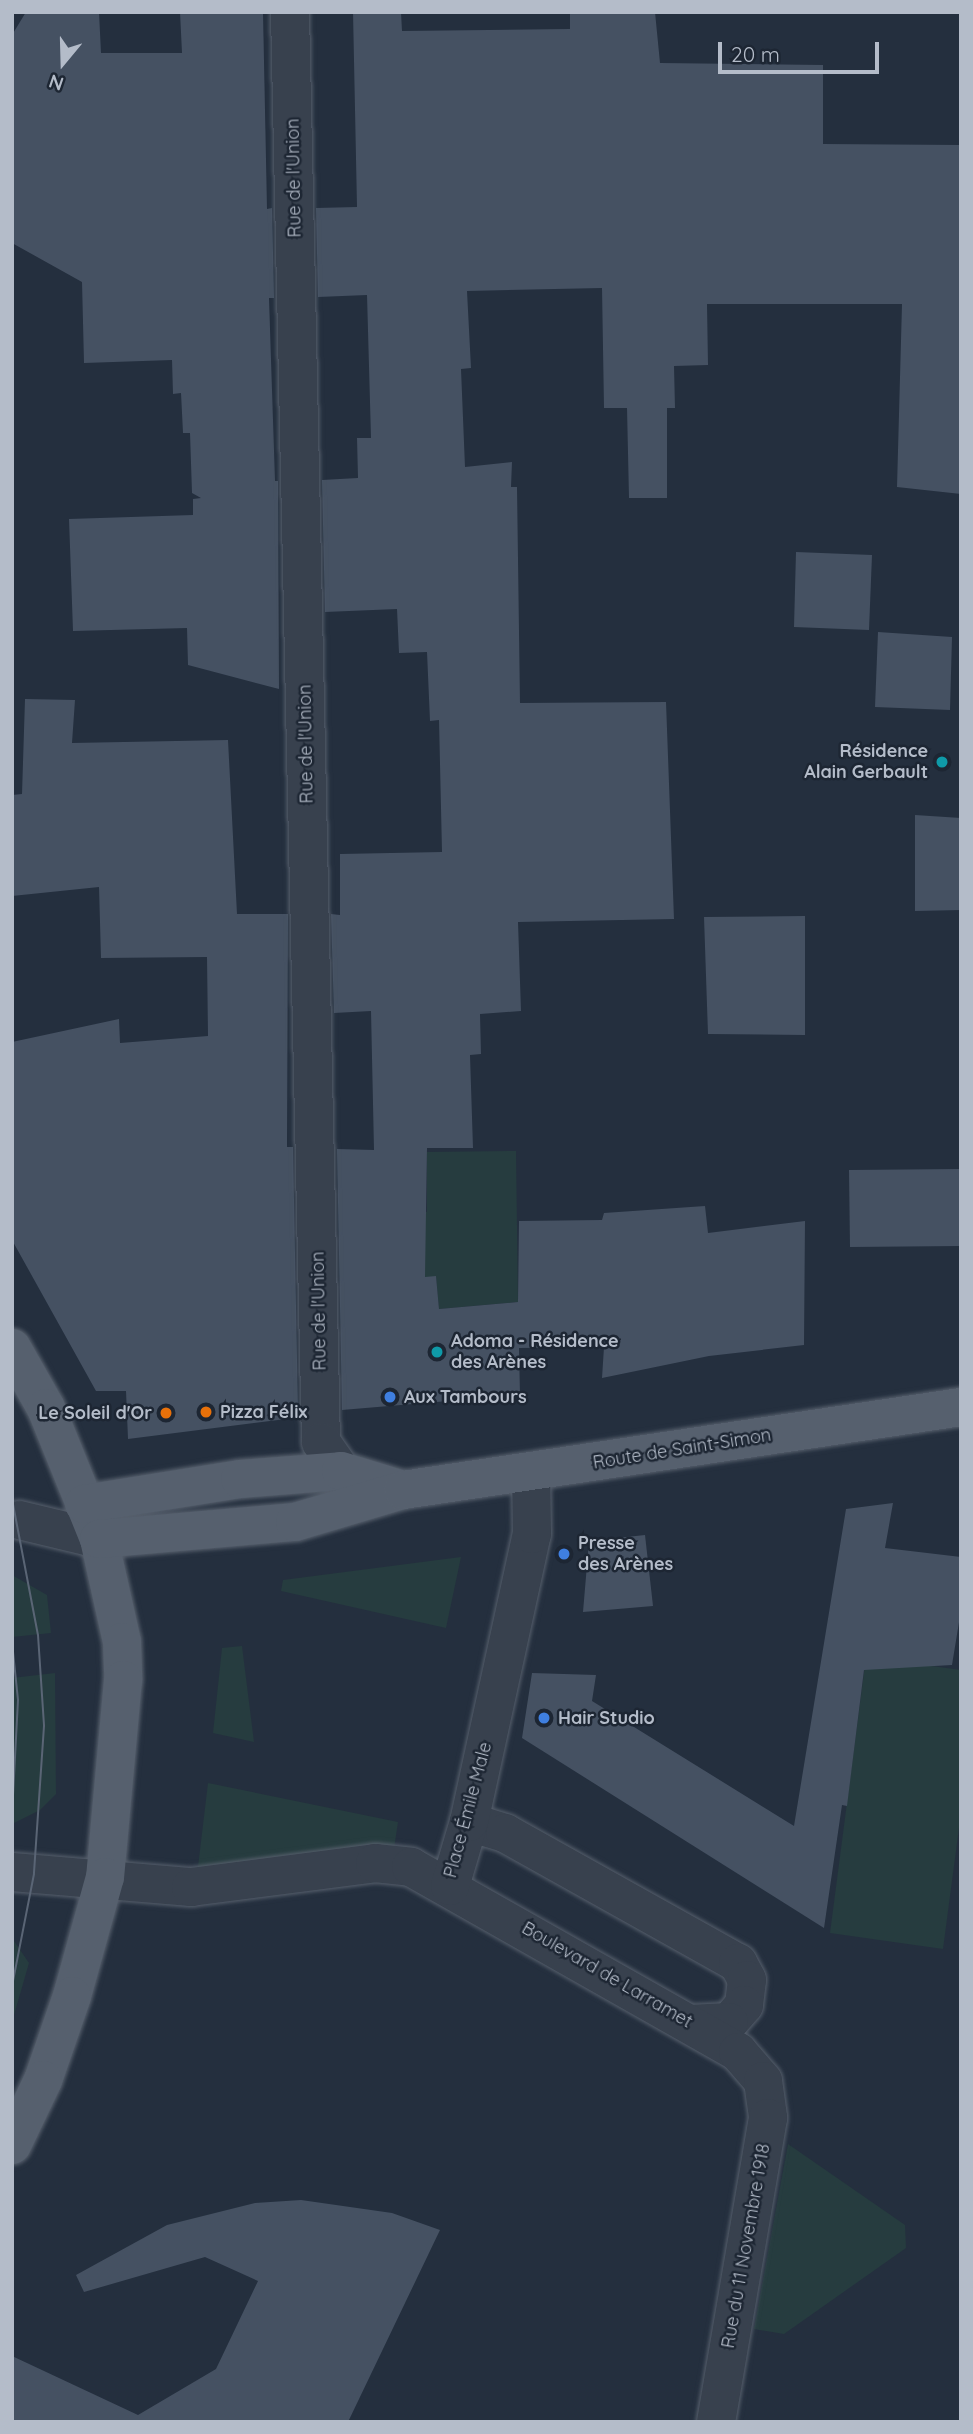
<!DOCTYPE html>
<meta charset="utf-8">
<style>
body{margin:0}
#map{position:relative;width:973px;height:2434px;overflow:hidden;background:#242f3e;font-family:Quicksand,sans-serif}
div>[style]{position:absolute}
.green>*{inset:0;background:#263c3f}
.building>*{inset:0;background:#455162}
.roads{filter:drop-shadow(0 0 2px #565f6c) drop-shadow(0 0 2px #565f6c)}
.minor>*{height:38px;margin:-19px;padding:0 19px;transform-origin:19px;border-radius:19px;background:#38414e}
.major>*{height:38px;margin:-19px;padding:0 19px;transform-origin:19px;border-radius:19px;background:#56606e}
.tram>*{height:2px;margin:-1px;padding:0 1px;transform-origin:1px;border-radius:1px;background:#5a6575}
.dots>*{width:19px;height:19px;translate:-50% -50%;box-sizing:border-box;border:4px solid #1d2633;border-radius:50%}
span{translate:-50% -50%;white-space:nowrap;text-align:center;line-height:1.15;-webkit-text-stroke:5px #1d2633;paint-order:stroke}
.street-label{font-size:18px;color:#b4bcc9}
.poi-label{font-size:18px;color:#b4bcc9;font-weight:700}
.right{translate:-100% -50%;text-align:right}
.left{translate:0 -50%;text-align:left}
.frame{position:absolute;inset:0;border:14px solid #b4bcc9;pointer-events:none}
.north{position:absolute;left:28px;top:28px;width:70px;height:70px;-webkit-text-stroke:5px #1d2633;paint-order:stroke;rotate:199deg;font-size:19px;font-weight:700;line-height:28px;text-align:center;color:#b4bcc9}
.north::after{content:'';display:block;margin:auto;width:24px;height:32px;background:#b4bcc9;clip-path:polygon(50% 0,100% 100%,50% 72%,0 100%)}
.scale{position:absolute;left:718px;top:42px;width:161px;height:32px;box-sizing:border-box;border:4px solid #b4bcc9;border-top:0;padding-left:9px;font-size:21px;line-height:24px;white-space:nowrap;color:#b4bcc9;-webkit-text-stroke:5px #1d2633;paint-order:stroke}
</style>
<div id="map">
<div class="green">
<div style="clip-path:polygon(516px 1151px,518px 1302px,439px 1309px,436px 1277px,406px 1278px,347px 1211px,427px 1212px,427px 1152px)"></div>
<div style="clip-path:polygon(461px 1557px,446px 1628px,281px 1591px,283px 1580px)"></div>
<div style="clip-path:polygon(12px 1575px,47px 1595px,51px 1633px,12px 1637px)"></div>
<div style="clip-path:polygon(242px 1646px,254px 1742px,213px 1733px,222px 1648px)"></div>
<div style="clip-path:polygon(866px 1657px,961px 1670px,961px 1813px,943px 1949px,830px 1933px)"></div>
<div style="clip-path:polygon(55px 1673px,56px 1794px,40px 1810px,12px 1824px,12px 1678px)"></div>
<div style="clip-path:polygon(208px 1783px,398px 1822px,394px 1849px,197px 1875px)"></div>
<div style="clip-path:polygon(12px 1938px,29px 1963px,12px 2022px)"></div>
<div style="clip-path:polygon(788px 2144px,905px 2225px,906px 2248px,784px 2334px,754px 2329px)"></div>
</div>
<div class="building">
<div style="clip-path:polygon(26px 12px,99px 12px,101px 53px,182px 53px,180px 12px,263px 12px,267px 209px,272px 208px,274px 298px,269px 298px,275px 481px,278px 481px,279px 689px,188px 665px,187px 628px,73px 631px,69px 519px,193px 515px,193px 499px,201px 498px,192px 493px,190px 433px,183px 433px,181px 393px,173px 394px,172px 360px,84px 363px,82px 282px,12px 243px,12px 35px)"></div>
<div style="clip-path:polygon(353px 12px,401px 12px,402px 31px,570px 29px,570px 12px,655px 12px,660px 63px,823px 65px,823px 144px,961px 145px,961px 494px,897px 487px,902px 304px,707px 304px,708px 365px,674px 366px,675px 408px,667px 408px,667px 498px,629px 498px,627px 408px,604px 408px,602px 288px,467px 291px,471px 368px,461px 369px,465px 467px,512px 462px,511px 487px,517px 487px,520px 703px,666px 702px,674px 919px,518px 922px,521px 1011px,480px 1014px,481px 1054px,470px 1055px,473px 1148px,427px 1148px,425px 1277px,436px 1276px,439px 1309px,518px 1302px,519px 1221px,602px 1220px,604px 1213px,705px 1206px,708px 1233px,805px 1221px,804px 1345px,709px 1356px,602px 1378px,604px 1347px,519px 1348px,520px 1395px,342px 1410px,337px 1149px,374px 1150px,371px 1011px,334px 1013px,331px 914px,340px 915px,340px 854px,442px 852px,439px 720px,430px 721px,427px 652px,399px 653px,397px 609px,325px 612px,322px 480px,358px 478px,357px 438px,371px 438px,367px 295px,318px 297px,316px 208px,357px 207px)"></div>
<div style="clip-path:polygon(796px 552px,872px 555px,869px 630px,794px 627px)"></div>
<div style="clip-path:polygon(878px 632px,952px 637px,950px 710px,875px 707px)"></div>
<div style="clip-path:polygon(25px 699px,75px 700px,72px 743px,228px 740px,237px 914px,288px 914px,287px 1147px,293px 1147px,298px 1413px,294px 1418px,128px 1439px,126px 1391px,96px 1391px,12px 1240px,12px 1042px,119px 1019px,120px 1043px,208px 1036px,207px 957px,101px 958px,99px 887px,12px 896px,12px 795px,22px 794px)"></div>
<div style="clip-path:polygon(915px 815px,961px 818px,961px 910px,915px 911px)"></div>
<div style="clip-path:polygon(805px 916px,805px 1035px,708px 1034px,704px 917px)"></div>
<div style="clip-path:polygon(961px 1169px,961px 1246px,850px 1247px,849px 1170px)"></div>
<div style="clip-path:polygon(893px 1503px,885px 1548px,961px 1557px,961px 1610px,952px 1665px,864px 1670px,847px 1806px,842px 1805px,824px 1928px,522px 1738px,532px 1673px,596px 1675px,592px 1701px,794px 1826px,846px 1509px)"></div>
<div style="clip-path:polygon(645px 1535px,653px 1606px,583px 1612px,589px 1541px)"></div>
<div style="clip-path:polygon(301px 2200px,392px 2213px,440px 2230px,348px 2422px,12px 2422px,12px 2356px,138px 2415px,216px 2369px,258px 2281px,205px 2257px,84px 2292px,76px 2275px,167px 2225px,255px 2203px)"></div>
</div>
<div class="roads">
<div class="minor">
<div style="left:290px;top:12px;width:1430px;rotate:88.76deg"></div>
<div style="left:321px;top:1442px;width:35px;rotate:55deg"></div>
<div style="left:19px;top:1520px;width:82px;rotate:13.4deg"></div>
<div style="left:469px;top:1822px;width:38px;rotate:17deg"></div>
<div style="left:505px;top:1833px;width:267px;rotate:29.2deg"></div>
<div style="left:738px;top:1963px;width:19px;rotate:62deg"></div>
<div style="left:747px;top:1980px;width:25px;rotate:97deg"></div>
<div style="left:744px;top:2005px;width:23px;rotate:131deg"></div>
<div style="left:729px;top:2022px;width:34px;rotate:177deg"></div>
<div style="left:12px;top:1872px;width:180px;rotate:4.8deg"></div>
<div style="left:191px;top:1887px;width:186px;rotate:-7.4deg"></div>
<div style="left:375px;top:1863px;width:36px;rotate:6deg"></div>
<div style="left:411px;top:1867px;width:376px;rotate:29.5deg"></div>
<div style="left:738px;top:2052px;width:38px;rotate:49deg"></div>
<div style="left:763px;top:2081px;width:37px;rotate:82deg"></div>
<div style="left:768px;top:2118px;width:308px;rotate:99.7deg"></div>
<div style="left:450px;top:1886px;width:67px;rotate:-73.5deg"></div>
<div style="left:469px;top:1822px;width:295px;rotate:-77.7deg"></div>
<div style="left:532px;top:1534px;width:62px;rotate:-90.9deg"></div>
</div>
<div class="major">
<div style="left:12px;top:1348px;width:69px;rotate:60.5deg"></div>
<div style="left:46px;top:1408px;width:141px;rotate:68deg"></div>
<div style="left:99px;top:1539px;width:106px;rotate:77.4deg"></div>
<div style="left:122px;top:1642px;width:38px;rotate:88deg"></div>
<div style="left:123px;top:1680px;width:198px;rotate:95.2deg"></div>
<div style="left:105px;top:1877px;width:123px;rotate:105.5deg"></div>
<div style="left:72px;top:1996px;width:89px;rotate:109deg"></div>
<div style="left:43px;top:2080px;width:72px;rotate:115.5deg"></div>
<div style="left:84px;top:1504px;width:158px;rotate:-9.1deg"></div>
<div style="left:240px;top:1479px;width:101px;rotate:-4.5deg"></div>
<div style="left:341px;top:1471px;width:65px;rotate:17deg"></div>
<div style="left:99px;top:1539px;width:197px;rotate:-5deg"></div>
<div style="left:295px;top:1522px;width:113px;rotate:-16.5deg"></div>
<div style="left:403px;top:1490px;width:564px;rotate:-8.46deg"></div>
</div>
</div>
<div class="tram">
<div style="left:12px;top:1499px;width:138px;rotate:79.2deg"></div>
<div style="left:38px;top:1635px;width:91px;rotate:86.2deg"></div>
<div style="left:44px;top:1726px;width:148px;rotate:93.9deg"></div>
<div style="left:34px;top:1874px;width:114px;rotate:101.1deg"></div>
<div style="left:12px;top:1642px;width:58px;rotate:84.1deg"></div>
<div style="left:18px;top:1700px;width:115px;rotate:93deg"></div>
</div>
<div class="dots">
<div style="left:942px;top:762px;background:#0f9aa8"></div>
<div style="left:437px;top:1352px;background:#0f9aa8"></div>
<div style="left:390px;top:1397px;background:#3f7fe0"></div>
<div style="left:206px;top:1412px;background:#e8710a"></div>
<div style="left:166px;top:1413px;background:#e8710a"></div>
<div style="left:564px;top:1554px;background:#3f7fe0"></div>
<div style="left:544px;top:1718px;background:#3f7fe0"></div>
</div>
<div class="street-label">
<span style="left:294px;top:178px;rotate:-91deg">Rue de l'Union</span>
<span style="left:306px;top:744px;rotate:-91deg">Rue de l'Union</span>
<span style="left:319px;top:1311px;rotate:-91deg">Rue de l'Union</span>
<span style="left:682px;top:1449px;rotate:-9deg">Route de Saint-Simon</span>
<span style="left:468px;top:1810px;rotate:-75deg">Place Émile Male</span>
<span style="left:607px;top:1975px;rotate:30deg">Boulevard de Larramet</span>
<span style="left:746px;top:2246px;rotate:-80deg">Rue du 11 Novembre 1918</span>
</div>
<div class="poi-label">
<span class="right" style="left:928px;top:762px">Résidence<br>Alain Gerbault</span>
<span class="left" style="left:451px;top:1352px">Adoma - Résidence<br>des Arènes</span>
<span class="left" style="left:404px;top:1397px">Aux Tambours</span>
<span class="left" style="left:220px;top:1412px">Pizza Félix</span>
<span class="right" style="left:152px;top:1413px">Le Soleil d'Or</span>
<span class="left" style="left:578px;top:1554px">Presse<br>des Arènes</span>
<span class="left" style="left:558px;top:1718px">Hair Studio</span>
</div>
<div class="frame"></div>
<div class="north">N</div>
<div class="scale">20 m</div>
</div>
